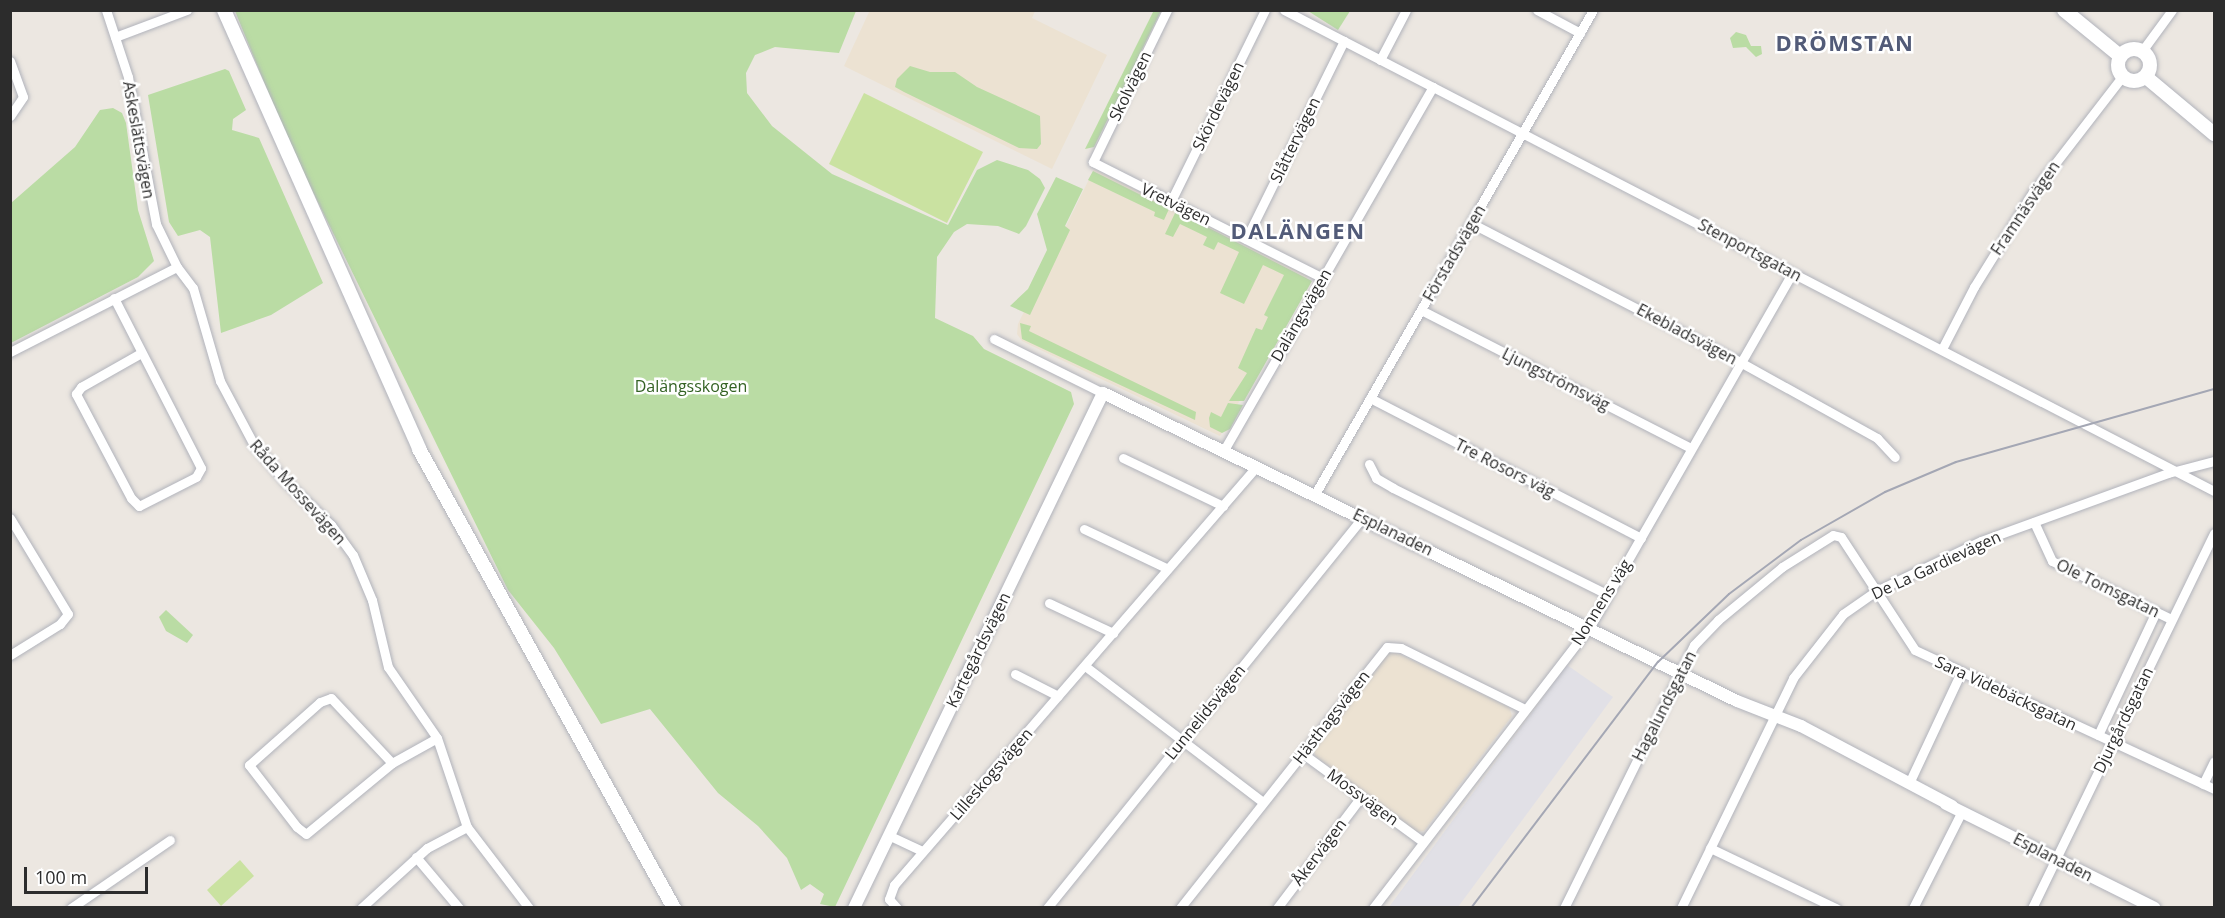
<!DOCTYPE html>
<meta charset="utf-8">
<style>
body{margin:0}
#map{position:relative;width:2225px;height:918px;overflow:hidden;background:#ece7e1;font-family:"Open Sans",sans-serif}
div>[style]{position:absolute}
.industrial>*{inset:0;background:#e1e0e6}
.education>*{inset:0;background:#ece2d2}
.green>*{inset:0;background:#badca4}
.pitch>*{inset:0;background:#cae2a1}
.roads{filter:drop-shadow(0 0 2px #b1b3bb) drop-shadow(0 0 2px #b1b3bb)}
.minor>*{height:9px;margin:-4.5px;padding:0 4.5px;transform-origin:4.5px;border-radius:4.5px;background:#fff}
.tertiary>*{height:12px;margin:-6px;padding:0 6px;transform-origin:6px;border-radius:6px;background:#fff}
.secondary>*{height:14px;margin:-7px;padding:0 7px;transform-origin:7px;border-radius:7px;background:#fff}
.secondary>.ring{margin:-7px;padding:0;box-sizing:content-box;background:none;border:14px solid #fff;border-radius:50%}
.rail>*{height:2px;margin:-1px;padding:0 1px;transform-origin:1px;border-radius:1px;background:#a4a7b4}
span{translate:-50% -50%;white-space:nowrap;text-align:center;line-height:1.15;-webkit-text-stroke:5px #fff;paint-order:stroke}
.street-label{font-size:16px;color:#2c2c2c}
.park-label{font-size:16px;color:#346224}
.district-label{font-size:22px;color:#525b78;font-weight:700;letter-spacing:1.5px}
.frame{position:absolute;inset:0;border:12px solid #2c2c2c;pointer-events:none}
.scale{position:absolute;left:24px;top:867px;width:124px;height:27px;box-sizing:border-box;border:3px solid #2c2c2c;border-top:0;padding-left:8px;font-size:18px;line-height:21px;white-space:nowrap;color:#2c2c2c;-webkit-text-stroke:4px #fff;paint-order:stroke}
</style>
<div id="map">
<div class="industrial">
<div style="clip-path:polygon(1567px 665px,1613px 697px,1602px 712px,1458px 907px,1389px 907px)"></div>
</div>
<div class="education">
<div style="clip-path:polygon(870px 10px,1035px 11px,1032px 18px,1107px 55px,1052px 169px,844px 66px)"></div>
<div style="clip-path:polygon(1094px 169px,1308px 276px,1220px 436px,1022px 341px,1017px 334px,1018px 324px)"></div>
<div style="clip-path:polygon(1395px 652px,1509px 707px,1512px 716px,1424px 831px,1417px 832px,1315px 756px,1314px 747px,1388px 653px)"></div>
</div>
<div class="green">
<div style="clip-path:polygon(1154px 10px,1161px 11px,1094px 147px,1085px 149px)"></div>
<div style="clip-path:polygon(235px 11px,856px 11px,839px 53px,775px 47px,755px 55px,746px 73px,747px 93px,772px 126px,832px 174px,948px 225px,977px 170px,997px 160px,1028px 170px,1040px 179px,1045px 188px,1026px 226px,1019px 234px,998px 226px,967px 224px,954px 232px,937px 257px,935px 318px,973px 336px,984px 349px,1071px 392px,1074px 404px,835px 907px,820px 904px,824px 894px,810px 884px,801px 890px,787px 858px,758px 826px,718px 793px,650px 709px,601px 724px,554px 648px,508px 590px,288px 141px)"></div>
<div style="clip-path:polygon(1308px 11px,1308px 10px,1350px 11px,1338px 30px)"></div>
<div style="clip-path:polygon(1736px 32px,1746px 35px,1751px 46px,1761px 46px,1762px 54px,1756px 57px,1746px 47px,1733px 48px,1730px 38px)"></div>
<div style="clip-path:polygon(910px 66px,930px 72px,955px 72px,977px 87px,1040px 116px,1041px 144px,1037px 149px,1019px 148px,904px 92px,895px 87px,897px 79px)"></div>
<div style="clip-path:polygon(225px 69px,229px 71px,246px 110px,233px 119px,232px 130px,259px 138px,323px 283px,271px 315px,221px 333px,210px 237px,200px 230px,178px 236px,169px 222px,148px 95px)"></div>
<div style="clip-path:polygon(113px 108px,122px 113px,126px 123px,138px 210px,154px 261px,138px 277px,11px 343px,11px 203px,75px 147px,100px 110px)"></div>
<div style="clip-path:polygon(1093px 171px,1169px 209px,1164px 220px,1154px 216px,1155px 212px,1088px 180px)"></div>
<div style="clip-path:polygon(1056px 177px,1083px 189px,1065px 226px,1070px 230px,1030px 315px,1010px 306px,1028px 289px,1047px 250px,1037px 214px)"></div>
<div style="clip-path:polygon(1176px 211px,1312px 281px,1244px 401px,1229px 401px,1247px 373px,1238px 368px,1256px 328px,1262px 330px,1268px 317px,1264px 315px,1284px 275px,1263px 265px,1244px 304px,1220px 293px,1239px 252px,1218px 242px,1214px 250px,1203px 245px,1207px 237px,1180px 224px,1173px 237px,1165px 234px)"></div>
<div style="clip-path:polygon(1020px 323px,1031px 326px,1029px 331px,1196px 412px,1195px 420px,1022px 339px)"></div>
<div style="clip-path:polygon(1228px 403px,1243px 405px,1230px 429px,1222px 433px,1210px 427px,1209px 418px,1211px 412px,1221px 417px)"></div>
<div style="clip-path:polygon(166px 610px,193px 635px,187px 643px,166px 631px,159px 617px)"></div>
</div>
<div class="pitch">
<div style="clip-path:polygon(864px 93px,983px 152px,947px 223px,829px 164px)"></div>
<div style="clip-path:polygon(240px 860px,254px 876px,221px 906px,207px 890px)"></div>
</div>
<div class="roads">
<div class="minor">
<div style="left:106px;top:10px;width:71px;rotate:71.8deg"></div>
<div style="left:128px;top:77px;width:150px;rotate:79.2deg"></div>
<div style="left:156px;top:224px;width:48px;rotate:64deg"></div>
<div style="left:177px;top:267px;width:26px;rotate:53deg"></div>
<div style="left:193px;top:288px;width:97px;rotate:73.8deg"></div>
<div style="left:220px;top:381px;width:70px;rotate:62deg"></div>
<div style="left:253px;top:443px;width:50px;rotate:49.9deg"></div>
<div style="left:285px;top:481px;width:64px;rotate:43.7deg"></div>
<div style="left:331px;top:525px;width:37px;rotate:54deg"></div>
<div style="left:353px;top:555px;width:49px;rotate:67.1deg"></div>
<div style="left:372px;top:600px;width:69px;rotate:76.6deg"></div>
<div style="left:388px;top:667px;width:86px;rotate:55.4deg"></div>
<div style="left:437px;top:738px;width:94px;rotate:71.4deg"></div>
<div style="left:467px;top:827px;width:102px;rotate:52.6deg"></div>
<div style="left:1167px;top:10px;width:169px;rotate:116deg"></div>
<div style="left:1093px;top:162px;width:258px;rotate:26.8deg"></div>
<div style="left:1284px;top:10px;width:1047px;rotate:27.35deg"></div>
<div style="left:1537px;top:10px;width:49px;rotate:28.1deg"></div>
<div style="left:115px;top:37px;width:77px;rotate:-20.6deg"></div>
<div style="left:2142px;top:51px;width:51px;rotate:-53.8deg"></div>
<div style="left:1380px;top:60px;width:56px;rotate:-62.5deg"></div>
<div style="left:10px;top:61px;width:38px;rotate:70deg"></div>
<div style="left:23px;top:97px;width:23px;rotate:124deg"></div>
<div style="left:1171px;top:201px;width:213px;rotate:-63.8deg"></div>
<div style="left:1471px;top:223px;width:303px;rotate:27.3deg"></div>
<div style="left:1740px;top:362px;width:157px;rotate:29deg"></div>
<div style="left:1877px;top:438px;width:26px;rotate:47deg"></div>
<div style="left:1246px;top:239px;width:221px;rotate:-63.7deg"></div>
<div style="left:114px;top:298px;width:191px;rotate:62.9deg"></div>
<div style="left:201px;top:468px;width:10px;rotate:119deg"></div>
<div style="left:196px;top:477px;width:64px;rotate:153deg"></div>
<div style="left:139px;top:506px;width:11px;rotate:-135deg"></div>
<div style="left:131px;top:498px;width:118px;rotate:-117.9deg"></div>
<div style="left:76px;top:394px;width:9px;rotate:-54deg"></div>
<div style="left:81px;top:387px;width:69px;rotate:-29.5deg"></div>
<div style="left:1421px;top:310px;width:303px;rotate:27.1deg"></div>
<div style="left:994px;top:339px;width:122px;rotate:26.4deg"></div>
<div style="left:1942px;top:349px;width:70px;rotate:-62.7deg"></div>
<div style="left:1974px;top:287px;width:112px;rotate:-58.2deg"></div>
<div style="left:2033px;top:192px;width:145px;rotate:-52.3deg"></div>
<div style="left:10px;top:352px;width:187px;rotate:-27deg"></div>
<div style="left:1370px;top:398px;width:305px;rotate:27.3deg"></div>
<div style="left:1224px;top:450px;width:419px;rotate:-60.1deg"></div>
<div style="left:1123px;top:458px;width:111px;rotate:25.6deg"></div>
<div style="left:1369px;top:464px;width:16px;rotate:63deg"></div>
<div style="left:1376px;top:478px;width:20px;rotate:30deg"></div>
<div style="left:1393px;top:488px;width:239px;rotate:26.4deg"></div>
<div style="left:1315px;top:494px;width:558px;rotate:-60.13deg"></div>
<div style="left:10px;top:518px;width:112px;rotate:58.9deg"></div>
<div style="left:68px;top:614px;width:13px;rotate:129deg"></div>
<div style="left:60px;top:624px;width:59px;rotate:148.2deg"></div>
<div style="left:2034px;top:522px;width:43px;rotate:65.2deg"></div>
<div style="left:2052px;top:561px;width:132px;rotate:26deg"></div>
<div style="left:1084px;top:529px;width:91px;rotate:25.4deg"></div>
<div style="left:1049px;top:603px;width:71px;rotate:25.1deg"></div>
<div style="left:1085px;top:666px;width:224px;rotate:37.4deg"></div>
<div style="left:1015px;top:674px;width:48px;rotate:27.1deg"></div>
<div style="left:2098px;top:735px;width:136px;rotate:-64.8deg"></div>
<div style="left:1302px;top:753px;width:150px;rotate:36.3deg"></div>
<div style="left:392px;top:763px;width:89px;rotate:-133.2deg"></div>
<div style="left:331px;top:698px;width:12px;rotate:160deg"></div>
<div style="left:320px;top:702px;width:95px;rotate:138.4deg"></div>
<div style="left:249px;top:765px;width:78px;rotate:52.3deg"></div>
<div style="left:297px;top:827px;width:11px;rotate:38deg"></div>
<div style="left:306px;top:834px;width:112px;rotate:-39.5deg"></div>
<div style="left:392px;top:763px;width:51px;rotate:-29.1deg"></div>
<div style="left:1910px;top:781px;width:120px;rotate:-64.9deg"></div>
<div style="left:2203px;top:784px;width:25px;rotate:-64deg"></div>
<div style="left:888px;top:835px;width:38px;rotate:25deg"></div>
<div style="left:1710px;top:848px;width:140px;rotate:25.5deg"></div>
<div style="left:416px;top:857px;width:67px;rotate:49.9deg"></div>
<div style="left:71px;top:908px;width:120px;rotate:-34.5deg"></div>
<div style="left:361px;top:908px;width:89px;rotate:-42.3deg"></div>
<div style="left:427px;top:848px;width:45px;rotate:-27.7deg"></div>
<div style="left:897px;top:908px;width:12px;rotate:-132deg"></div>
<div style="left:889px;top:899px;width:15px;rotate:-70deg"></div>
<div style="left:894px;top:885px;width:554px;rotate:-49.1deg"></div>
<div style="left:1047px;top:908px;width:503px;rotate:-51.06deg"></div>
<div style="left:1180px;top:908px;width:333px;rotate:-51.6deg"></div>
<div style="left:1387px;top:647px;width:14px;rotate:4deg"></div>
<div style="left:1401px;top:648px;width:138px;rotate:26.2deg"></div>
<div style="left:1277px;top:908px;width:139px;rotate:-52.9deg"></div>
<div style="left:1373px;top:908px;width:354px;rotate:-52.4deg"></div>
<div style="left:1589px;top:628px;width:409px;rotate:-60.2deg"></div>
<div style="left:1564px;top:908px;width:293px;rotate:-63.7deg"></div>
<div style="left:1694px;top:645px;width:35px;rotate:-46deg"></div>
<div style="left:1718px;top:620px;width:83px;rotate:-39.6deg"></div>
<div style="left:1782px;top:567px;width:60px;rotate:-32.1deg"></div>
<div style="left:1833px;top:535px;width:8px;rotate:14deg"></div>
<div style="left:1841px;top:537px;width:135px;rotate:56.8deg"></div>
<div style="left:1915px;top:650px;width:330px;rotate:24.9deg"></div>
<div style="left:1681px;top:908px;width:256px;rotate:-64deg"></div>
<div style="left:1793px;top:678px;width:81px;rotate:-52deg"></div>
<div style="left:1843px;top:614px;width:40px;rotate:-34.9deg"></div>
<div style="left:1876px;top:591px;width:116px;rotate:-25.5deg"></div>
<div style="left:1981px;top:541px;width:199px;rotate:-20deg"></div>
<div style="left:2168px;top:473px;width:48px;rotate:-14.6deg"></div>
<div style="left:1913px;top:908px;width:109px;rotate:-63.2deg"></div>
<div style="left:2032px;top:908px;width:417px;rotate:-64.1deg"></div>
</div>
<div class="tertiary">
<div style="left:1946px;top:804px;width:233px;rotate:26.5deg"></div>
<div style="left:854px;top:908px;width:572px;rotate:-64.2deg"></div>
<div style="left:1103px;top:393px;width:705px;rotate:25.91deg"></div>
<div style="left:1737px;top:701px;width:69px;rotate:21.3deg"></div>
<div style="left:1801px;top:726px;width:171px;rotate:27.9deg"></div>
</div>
<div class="secondary">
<div style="left:224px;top:10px;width:480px;rotate:66deg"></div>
<div style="left:419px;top:449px;width:525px;rotate:60.95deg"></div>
<div style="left:2064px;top:10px;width:72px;rotate:39.4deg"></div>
<div class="ring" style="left:2118px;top:49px;width:18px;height:18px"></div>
<div style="left:2146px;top:77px;width:89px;rotate:40deg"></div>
</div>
</div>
<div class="rail">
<div style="left:1471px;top:908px;width:309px;rotate:-52.8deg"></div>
<div style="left:1658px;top:662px;width:98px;rotate:-43.8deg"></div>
<div style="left:1729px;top:594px;width:90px;rotate:-36.9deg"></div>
<div style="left:1801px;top:540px;width:97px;rotate:-29.7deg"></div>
<div style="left:1885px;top:492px;width:77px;rotate:-22.9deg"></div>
<div style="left:1956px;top:462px;width:268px;rotate:-15.8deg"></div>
</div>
<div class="street-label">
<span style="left:1130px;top:86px;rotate:-64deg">Skolvägen</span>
<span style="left:1218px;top:106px;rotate:-64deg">Skördevägen</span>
<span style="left:139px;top:140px;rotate:80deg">Askeslättsvägen</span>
<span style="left:1295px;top:140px;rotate:-64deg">Slåttervägen</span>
<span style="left:1176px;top:204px;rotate:26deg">Vretvägen</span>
<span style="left:2025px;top:208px;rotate:-56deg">Framnäsvägen</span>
<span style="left:1750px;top:250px;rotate:28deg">Stenportsgatan</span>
<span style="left:1454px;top:253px;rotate:-60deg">Förstadsvägen</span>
<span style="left:1301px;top:315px;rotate:-60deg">Dalängsvägen</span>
<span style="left:1687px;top:334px;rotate:28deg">Ekebladsvägen</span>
<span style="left:1556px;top:379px;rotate:27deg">Ljungströmsväg</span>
<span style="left:1505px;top:468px;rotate:27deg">Tre Rosors väg</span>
<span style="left:298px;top:492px;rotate:48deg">Råda Mossevägen</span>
<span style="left:1393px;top:532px;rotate:26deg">Esplanaden</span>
<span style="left:1936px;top:565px;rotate:-25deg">De La Gardievägen</span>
<span style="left:2108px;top:588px;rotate:26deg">Ole Tomsgatan</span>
<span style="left:1601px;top:602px;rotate:-58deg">Nonnens väg</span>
<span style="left:978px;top:650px;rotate:-64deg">Kartegårdsvägen</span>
<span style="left:2006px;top:693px;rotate:25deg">Sara Videbäcksgatan</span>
<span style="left:1664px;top:706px;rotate:-63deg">Hagalundsgatan</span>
<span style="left:1205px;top:712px;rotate:-51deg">Lunnelidsvägen</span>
<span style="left:1331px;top:717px;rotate:-52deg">Hästhagsvägen</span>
<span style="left:2123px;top:720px;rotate:-64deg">Djurgårdsgatan</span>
<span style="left:991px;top:774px;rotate:-49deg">Lilleskogsvägen</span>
<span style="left:1363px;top:797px;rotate:36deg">Mossvägen</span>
<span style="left:1319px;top:852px;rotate:-53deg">Åkervägen</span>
<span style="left:2053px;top:857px;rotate:27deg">Esplanaden</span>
</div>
<div class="park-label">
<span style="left:691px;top:386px">Dalängsskogen</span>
</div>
<div class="district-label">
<span style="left:1845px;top:43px">DRÖMSTAN</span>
<span style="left:1298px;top:231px">DALÄNGEN</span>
</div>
<div class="frame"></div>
<div class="scale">100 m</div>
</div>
